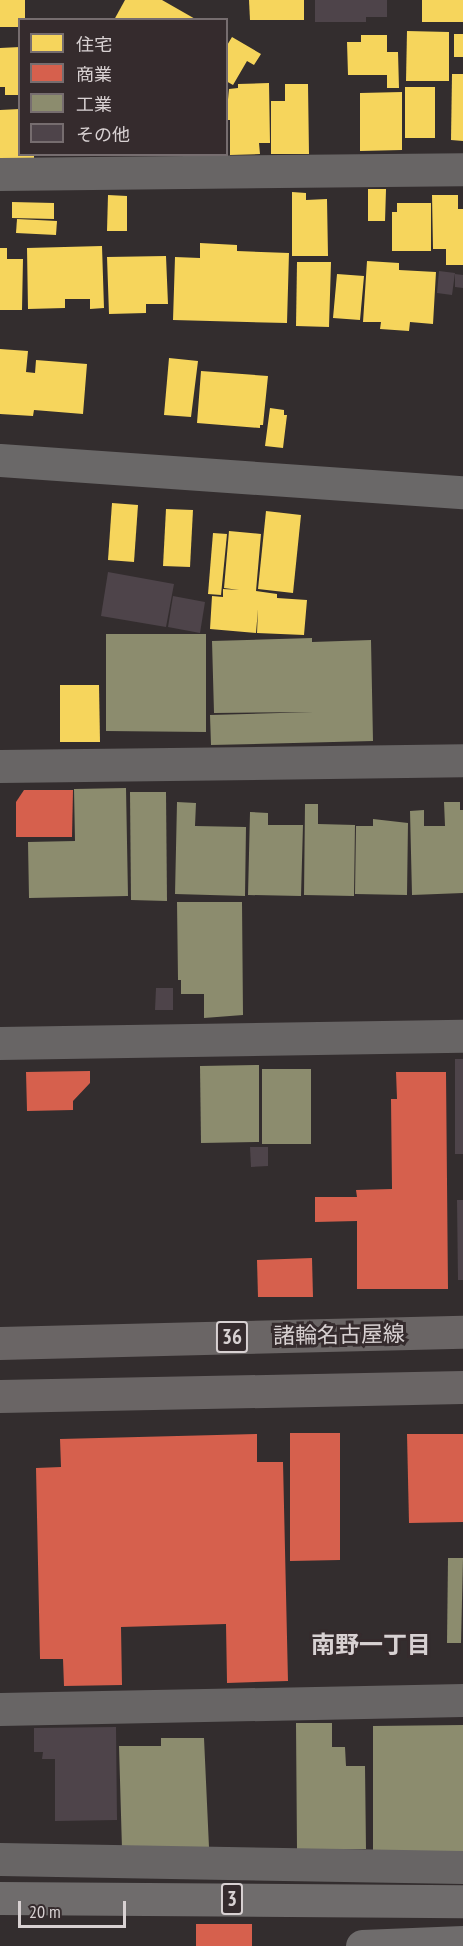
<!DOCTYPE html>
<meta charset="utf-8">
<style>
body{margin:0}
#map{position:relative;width:463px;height:1946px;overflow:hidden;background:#332d2e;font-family:"PT Sans Narrow","Noto Sans JP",sans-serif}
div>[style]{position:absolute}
.homes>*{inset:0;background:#f6d55c}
.shops>*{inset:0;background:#d6604d}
.industry>*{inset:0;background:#8c8c6e}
.building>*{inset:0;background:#4e444a}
.street>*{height:33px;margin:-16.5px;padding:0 16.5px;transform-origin:16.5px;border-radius:16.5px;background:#686565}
.secondary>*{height:33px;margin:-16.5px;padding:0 16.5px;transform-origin:16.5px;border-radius:16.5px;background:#6a6868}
.primary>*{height:33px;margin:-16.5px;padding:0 16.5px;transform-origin:16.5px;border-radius:16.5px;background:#6a6565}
.highway>*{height:33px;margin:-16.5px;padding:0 16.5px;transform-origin:16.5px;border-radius:16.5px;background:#6f6c6c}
span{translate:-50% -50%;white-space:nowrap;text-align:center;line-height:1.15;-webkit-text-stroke:6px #352b2d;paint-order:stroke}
.shield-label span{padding:2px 4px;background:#352b2d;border:2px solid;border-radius:4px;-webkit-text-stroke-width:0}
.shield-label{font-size:21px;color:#d8d1d2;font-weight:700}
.street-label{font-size:22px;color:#d8d1d2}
.neighbourhood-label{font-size:24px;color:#d8d1d2;font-weight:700}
.legend{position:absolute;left:18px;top:18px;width:210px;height:138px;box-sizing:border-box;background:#352b2d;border:2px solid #766d6f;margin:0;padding:8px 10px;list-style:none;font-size:18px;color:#d8d1d2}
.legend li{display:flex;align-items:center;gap:12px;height:30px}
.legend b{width:30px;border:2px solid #766d6f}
.scale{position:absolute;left:18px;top:1901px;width:108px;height:27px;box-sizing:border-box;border:3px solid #d8d1d2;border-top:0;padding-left:8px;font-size:18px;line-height:21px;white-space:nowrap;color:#d8d1d2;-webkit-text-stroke:4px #352b2d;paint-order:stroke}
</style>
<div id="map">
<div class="homes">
<div style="clip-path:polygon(0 0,25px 0,25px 20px,20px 20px,20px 27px,0 27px)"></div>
<div style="clip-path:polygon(125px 0,162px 0,197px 20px,114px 20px)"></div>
<div style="clip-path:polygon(249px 0,304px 0,304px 20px,250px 20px)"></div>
<div style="clip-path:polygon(422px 0,463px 0,463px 22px,422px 22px)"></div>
<div style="clip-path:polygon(407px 31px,449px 32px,449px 81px,406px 81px)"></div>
<div style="clip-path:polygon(454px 34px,463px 34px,463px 57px,454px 57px)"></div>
<div style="clip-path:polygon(361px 35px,387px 35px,387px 52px,398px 52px,399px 88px,387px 88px,387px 75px,348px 75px,347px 42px,361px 42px)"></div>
<div style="clip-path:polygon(232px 37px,261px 54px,254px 65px,247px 61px,233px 85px,226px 81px,226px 47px)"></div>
<div style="clip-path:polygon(20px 47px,20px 95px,5px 95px,5px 87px,0 87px,0 48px)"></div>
<div style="clip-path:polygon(452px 74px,463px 74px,463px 141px,451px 140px)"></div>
<div style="clip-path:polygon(269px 83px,270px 143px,259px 143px,260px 154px,230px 155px,230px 120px,226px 120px,229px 89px,238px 88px,238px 84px)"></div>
<div style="clip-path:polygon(285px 84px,308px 84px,309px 154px,271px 154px,271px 101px,285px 101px)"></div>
<div style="clip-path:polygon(405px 87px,435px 87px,435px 138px,405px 138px)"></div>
<div style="clip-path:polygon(402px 92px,402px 150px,360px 151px,360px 93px)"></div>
<div style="clip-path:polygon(20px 109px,20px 154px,34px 154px,34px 159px,0 159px,0 110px)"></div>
<div style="clip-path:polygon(368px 189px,386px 189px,385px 221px,368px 221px)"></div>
<div style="clip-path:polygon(292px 192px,306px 193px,306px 200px,327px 199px,328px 256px,292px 256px)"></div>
<div style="clip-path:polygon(108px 195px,127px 196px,127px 231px,107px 231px)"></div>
<div style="clip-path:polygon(432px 195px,458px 195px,458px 209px,463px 209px,463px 265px,446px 265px,446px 249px,433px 249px)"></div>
<div style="clip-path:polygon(12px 202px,54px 203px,54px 219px,12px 218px)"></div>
<div style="clip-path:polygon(397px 203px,431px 203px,431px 251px,392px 251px,392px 212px,397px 212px)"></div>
<div style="clip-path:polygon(17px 219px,57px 221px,56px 235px,16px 233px)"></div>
<div style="clip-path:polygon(200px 243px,237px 245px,237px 251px,289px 253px,287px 323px,173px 320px,175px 257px,200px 258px)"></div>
<div style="clip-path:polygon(102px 246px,104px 308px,90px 309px,90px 299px,65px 299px,65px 308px,28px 309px,27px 248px)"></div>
<div style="clip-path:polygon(0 248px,7px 248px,7px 259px,23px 259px,22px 310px,0 310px)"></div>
<div style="clip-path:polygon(166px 256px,168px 304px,146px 304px,146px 313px,109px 314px,107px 257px)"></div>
<div style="clip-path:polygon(367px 261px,399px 263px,399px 270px,436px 272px,433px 324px,410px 322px,409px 331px,380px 329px,381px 322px,363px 322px)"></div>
<div style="clip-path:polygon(297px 262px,331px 262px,329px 327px,296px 326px)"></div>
<div style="clip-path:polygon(337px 274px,364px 276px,360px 320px,333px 318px)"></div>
<div style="clip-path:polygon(0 349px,28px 351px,26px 372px,35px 373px,36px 360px,87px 364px,83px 414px,34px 410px,33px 416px,0 414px)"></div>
<div style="clip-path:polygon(169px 358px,198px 361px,191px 417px,164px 415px)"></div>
<div style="clip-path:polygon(201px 371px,268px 376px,263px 425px,260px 425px,260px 428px,197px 423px)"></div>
<div style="clip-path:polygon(270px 408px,284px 410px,284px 415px,287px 415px,283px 448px,265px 446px)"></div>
<div style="clip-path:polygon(112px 503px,138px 505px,134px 562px,108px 560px)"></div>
<div style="clip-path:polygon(166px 509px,193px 510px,190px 567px,163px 566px)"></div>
<div style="clip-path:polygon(266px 511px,301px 515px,293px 593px,258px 589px)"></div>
<div style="clip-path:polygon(229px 531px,261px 534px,256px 591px,277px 594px,277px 598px,307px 600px,304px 635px,257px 633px,258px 609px,256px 633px,210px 629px,212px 596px,223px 597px,223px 589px,239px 590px,224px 588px)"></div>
<div style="clip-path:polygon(213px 533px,227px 534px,221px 595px,208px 594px)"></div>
<div style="clip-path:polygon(60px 685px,99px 685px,100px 742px,60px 742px)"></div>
</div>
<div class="shops">
<div style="clip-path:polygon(24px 790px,73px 790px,72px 837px,16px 837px,16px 802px)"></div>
<div style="clip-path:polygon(90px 1071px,90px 1083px,73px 1101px,73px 1110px,27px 1111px,26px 1072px)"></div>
<div style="clip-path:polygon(396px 1072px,446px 1072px,448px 1289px,357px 1289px,357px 1221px,315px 1222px,315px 1197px,357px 1197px,356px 1190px,392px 1189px,391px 1099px,397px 1099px)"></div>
<div style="clip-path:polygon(312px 1258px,313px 1297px,258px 1297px,257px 1260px)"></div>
<div style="clip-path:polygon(290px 1433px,340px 1433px,340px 1560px,290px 1561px)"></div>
<div style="clip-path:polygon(257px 1434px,257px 1462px,283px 1462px,288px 1681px,227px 1683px,226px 1624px,121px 1627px,122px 1685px,64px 1686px,63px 1659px,40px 1659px,36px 1468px,61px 1467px,60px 1439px)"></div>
<div style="clip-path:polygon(407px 1434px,463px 1434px,463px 1522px,409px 1523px)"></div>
<div style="clip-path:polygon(196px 1924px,252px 1924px,252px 1946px,196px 1946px)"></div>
</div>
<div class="industry">
<div style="clip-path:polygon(106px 634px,206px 634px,206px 732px,106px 731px)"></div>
<div style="clip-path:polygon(312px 638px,312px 642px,371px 640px,373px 741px,211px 745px,210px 715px,314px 712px,214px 713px,212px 641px)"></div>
<div style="clip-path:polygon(126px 788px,128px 896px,29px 898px,28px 842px,75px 841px,74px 789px)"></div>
<div style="clip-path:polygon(130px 792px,166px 792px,167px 901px,131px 900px)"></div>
<div style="clip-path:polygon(177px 802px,196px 803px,195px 826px,246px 827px,245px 896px,175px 894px)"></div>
<div style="clip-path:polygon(444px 802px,460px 802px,460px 810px,463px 810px,463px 893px,412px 895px,410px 811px,424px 810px,424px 826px,445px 826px)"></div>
<div style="clip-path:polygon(305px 804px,318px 804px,318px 824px,355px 825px,354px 896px,304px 895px)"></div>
<div style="clip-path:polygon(250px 812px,268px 813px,268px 825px,303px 825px,301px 896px,248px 895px)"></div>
<div style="clip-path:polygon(373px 819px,408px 823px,407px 895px,355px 894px,356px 826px,373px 826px)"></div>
<div style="clip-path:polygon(177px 902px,242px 902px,243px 1015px,204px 1018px,204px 994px,181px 994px,181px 980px,178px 980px)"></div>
<div style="clip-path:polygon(259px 1065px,259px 1142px,201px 1143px,200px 1066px)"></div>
<div style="clip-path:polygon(262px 1069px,311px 1069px,311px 1144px,262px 1144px)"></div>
<div style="clip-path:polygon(448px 1558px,463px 1558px,461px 1643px,447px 1643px)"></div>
<div style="clip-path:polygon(296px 1723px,332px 1723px,332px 1747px,345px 1747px,346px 1766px,365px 1766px,366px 1849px,297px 1850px)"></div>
<div style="clip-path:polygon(463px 1725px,463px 1854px,373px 1854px,373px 1726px)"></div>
<div style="clip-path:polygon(161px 1738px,204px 1738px,209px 1847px,122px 1849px,119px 1746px,161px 1746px)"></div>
</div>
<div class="building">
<div style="clip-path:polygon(315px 0,387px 0,387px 17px,366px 17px,366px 22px,315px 22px)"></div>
<div style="clip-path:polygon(439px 271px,455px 273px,452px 295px,437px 293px)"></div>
<div style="clip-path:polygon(455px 274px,463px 275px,463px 288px,455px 287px)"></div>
<div style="clip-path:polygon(108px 572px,174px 584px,166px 627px,101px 616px)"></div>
<div style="clip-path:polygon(173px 596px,205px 602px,200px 633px,168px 627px)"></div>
<div style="clip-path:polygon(156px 988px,173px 988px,173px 1010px,155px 1010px)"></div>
<div style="clip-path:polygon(455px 1059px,463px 1059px,463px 1154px,455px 1154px)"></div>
<div style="clip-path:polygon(250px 1147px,268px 1147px,268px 1166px,251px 1167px)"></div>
<div style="clip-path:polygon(457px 1200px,463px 1200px,463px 1280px,458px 1280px)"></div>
<div style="clip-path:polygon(116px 1727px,117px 1820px,55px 1821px,55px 1759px,42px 1759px,43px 1752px,34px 1752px,34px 1728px)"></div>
</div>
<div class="street">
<div style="left:0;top:174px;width:463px;rotate:-0.6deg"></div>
<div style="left:0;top:766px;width:463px;rotate:-0.7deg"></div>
<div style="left:0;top:1043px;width:463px;rotate:-0.9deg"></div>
<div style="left:0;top:1709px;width:463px;rotate:-1.1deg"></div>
<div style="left:0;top:1859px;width:463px;rotate:1deg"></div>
</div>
<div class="secondary">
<div style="left:0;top:460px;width:464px;rotate:4deg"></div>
</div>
<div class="primary">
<div style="left:0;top:1343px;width:463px;rotate:-1.4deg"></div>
<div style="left:0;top:1396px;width:463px;rotate:-1.1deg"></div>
</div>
<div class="highway">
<div style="left:0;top:1898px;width:463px;rotate:0.4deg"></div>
<div style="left:362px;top:1946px;width:101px;rotate:-2.3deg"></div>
</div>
<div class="shield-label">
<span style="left:232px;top:1337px">36</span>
<span style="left:232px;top:1899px">3</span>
</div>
<div class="street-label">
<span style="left:339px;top:1335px;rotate:-1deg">諸輪名古屋線</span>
</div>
<div class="neighbourhood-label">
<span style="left:371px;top:1645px">南野一丁目</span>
</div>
<ul class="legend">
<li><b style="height:16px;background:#f6d55c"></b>住宅</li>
<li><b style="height:16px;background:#d6604d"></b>商業</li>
<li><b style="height:16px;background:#8c8c6e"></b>工業</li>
<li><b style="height:16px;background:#4e444a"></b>その他</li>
</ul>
<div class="scale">20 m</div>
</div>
